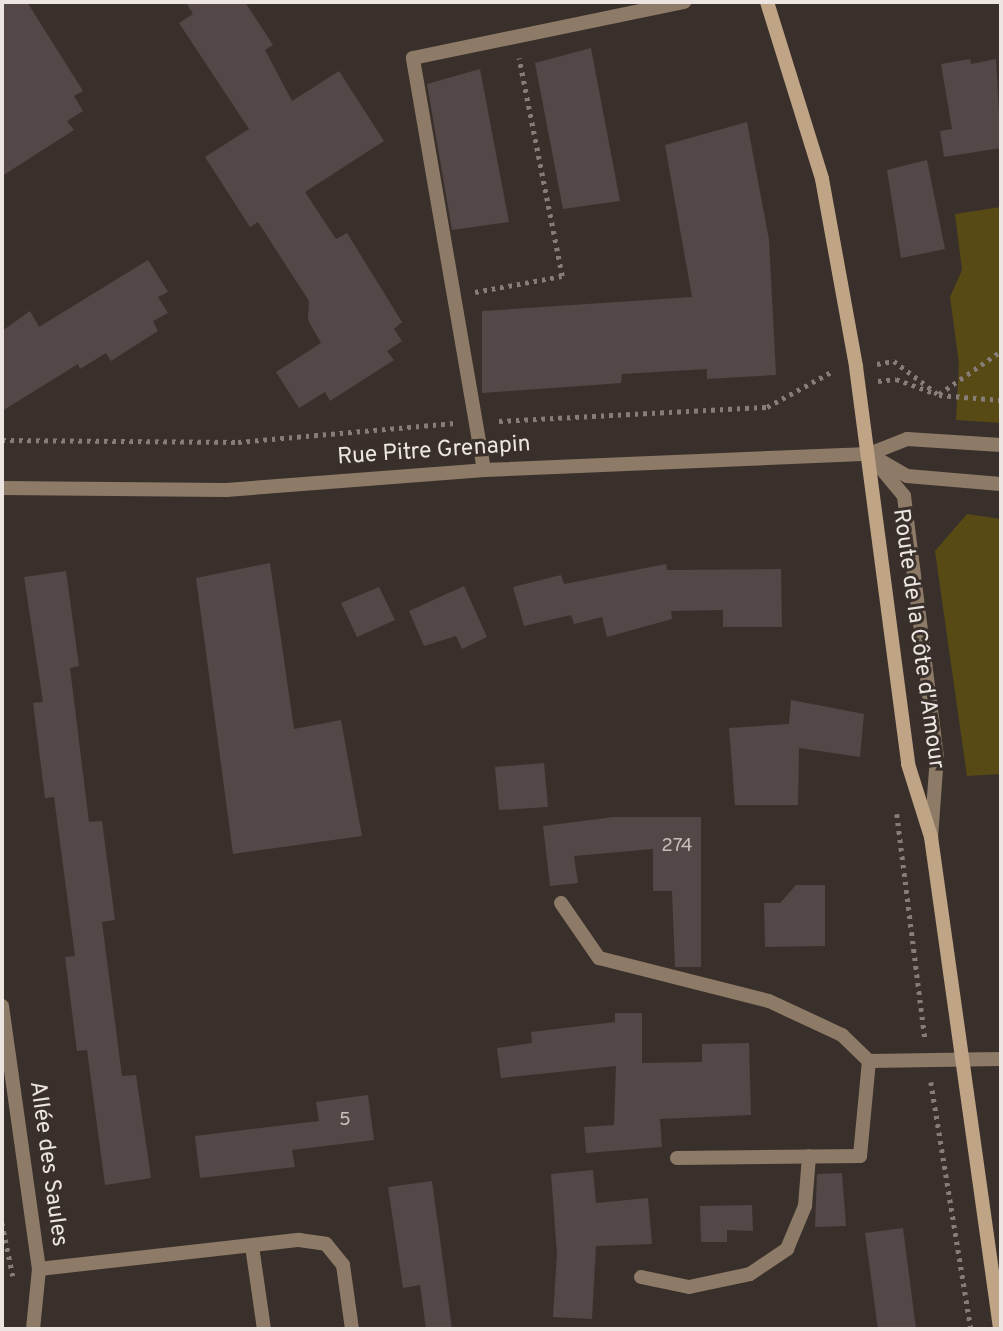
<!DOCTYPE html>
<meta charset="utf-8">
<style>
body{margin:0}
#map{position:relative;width:1003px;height:1331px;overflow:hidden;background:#3a302b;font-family:Overpass,sans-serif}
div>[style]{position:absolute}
.green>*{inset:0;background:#584a15}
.building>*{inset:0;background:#534747}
.path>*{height:4.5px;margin-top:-2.25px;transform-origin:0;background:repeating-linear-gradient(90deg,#867d79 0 3.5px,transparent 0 8.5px)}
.service>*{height:14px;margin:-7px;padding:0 7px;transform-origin:7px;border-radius:7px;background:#8d7b68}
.minor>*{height:14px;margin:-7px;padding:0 7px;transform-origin:7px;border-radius:7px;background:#8d7b68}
.tertiary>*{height:14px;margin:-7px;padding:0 7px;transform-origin:7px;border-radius:7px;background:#8d7b68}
.secondary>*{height:14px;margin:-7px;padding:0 7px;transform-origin:7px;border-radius:7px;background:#c0a486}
span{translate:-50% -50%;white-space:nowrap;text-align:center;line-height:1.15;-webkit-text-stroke:6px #3a302b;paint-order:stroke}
.number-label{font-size:19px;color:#c6bebb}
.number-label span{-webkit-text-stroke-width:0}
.street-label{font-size:23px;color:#ece5e2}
.frame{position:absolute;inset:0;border:4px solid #ece5e2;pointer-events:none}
</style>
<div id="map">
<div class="green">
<div style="clip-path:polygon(1001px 207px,1001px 423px,956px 420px,959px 364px,950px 297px,962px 270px,955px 214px)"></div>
<div style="clip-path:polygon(967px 514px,1001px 519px,1001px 774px,967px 776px,935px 551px)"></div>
</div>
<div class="building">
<div style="clip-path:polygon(2px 2px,27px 2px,83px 91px,74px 96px,83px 111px,67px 121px,74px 130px,2px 176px)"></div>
<div style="clip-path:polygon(186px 2px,245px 2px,273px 45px,265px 50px,292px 101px,339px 71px,384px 141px,305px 192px,336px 239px,347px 233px,402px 322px,394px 329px,402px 341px,387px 351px,394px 360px,330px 401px,325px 392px,299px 408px,276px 372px,321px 343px,308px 320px,309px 301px,258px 222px,250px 227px,205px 157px,249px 129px,179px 23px,193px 14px)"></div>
<div style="clip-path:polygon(591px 48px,620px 201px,563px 209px,535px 63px)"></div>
<div style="clip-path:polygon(970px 59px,971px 64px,996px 59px,1001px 148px,944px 157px,940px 131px,952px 129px,941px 64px)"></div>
<div style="clip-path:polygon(480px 69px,509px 222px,452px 230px,427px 84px)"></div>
<div style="clip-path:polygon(747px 122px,769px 240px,776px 375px,707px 379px,707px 369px,622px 374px,621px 383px,482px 393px,482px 311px,692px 297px,665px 145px)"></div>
<div style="clip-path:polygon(927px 160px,945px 249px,901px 258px,887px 170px)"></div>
<div style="clip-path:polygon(148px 260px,168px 292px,158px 297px,168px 313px,153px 321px,158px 331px,111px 361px,106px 353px,80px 369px,78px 364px,2px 411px,2px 331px,30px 311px,39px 327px)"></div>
<div style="clip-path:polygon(270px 563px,294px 729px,341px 720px,362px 836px,233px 854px,196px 578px)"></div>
<div style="clip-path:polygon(666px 564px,667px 570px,781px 569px,782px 627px,723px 627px,723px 610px,671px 611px,672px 619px,607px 637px,602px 617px,574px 624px,571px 615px,524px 626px,513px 587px,561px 575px,564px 584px)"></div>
<div style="clip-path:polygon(66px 571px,79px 666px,70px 668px,89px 822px,102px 821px,115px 920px,102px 922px,122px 1076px,136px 1075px,151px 1178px,105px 1185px,87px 1050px,77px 1051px,65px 957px,75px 956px,54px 797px,45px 798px,33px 703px,43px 702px,24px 577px)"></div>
<div style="clip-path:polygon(464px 586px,487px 637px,462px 649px,456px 636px,424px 646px,409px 611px)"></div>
<div style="clip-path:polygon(379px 587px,395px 620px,357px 637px,341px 603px)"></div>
<div style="clip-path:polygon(791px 700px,864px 714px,860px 757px,799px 748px,798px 805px,735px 805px,729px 728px,789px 724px)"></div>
<div style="clip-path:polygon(544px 763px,548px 807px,499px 810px,495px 767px)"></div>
<div style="clip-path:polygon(614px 817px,701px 817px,701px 967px,675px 967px,672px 891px,653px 891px,653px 849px,574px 856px,578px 883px,550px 886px,543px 826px)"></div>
<div style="clip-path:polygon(796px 885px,825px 885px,825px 946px,765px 947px,764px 903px,780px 903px)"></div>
<div style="clip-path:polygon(615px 1013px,642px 1013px,642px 1063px,702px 1062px,702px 1044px,749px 1043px,751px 1115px,660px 1119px,662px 1147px,586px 1153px,584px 1127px,614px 1125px,616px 1066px,501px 1078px,497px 1048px,532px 1043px,531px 1032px,615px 1022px)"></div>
<div style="clip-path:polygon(368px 1095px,374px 1140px,292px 1150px,295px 1167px,200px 1178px,195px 1136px,319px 1121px,316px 1102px)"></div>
<div style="clip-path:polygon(593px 1170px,596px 1203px,648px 1198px,652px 1244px,596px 1246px,592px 1319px,553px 1317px,557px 1254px,551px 1174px)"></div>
<div style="clip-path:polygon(842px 1173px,846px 1226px,815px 1227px,817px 1174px)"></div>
<div style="clip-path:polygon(432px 1181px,439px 1232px,452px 1329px,426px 1329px,420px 1285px,403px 1288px,388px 1187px)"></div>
<div style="clip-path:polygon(752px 1205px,753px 1231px,727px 1230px,727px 1242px,701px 1242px,700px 1206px)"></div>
<div style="clip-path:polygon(903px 1228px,916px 1329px,878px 1329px,865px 1233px)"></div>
</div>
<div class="path">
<div style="left:475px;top:292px;width:88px;rotate:-10.4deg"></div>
<div style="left:562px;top:276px;width:222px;rotate:-101.2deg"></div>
<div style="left:877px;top:364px;width:17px;rotate:-10deg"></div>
<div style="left:894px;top:361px;width:56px;rotate:37.1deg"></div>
<div style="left:939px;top:395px;width:62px;rotate:4.6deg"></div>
<div style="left:878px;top:381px;width:18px;rotate:-6deg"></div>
<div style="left:896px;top:379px;width:40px;rotate:20.2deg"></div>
<div style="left:939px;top:394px;width:75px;rotate:-34.7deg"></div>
<div style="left:499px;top:421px;width:268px;rotate:-3deg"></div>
<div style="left:767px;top:407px;width:75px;rotate:-28.6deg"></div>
<div style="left:2px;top:440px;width:236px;rotate:0.5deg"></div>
<div style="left:238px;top:442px;width:218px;rotate:-5deg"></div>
<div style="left:897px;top:814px;width:226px;rotate:82.9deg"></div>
<div style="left:931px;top:1082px;width:250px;rotate:80.8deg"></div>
<div style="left:2px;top:1223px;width:54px;rotate:78.3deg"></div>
</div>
<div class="service">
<div style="left:870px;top:455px;width:53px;rotate:50.3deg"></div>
<div style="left:904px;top:496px;width:262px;rotate:82.8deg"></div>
<div style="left:937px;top:756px;width:81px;rotate:94.2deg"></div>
<div style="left:484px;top:470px;width:418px;rotate:-99.8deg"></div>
<div style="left:413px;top:58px;width:277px;rotate:-11.7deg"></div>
</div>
<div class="minor">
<div style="left:561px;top:903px;width:67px;rotate:55.4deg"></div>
<div style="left:599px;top:958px;width:175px;rotate:14.2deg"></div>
<div style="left:769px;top:1001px;width:81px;rotate:25deg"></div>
<div style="left:842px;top:1035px;width:37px;rotate:44deg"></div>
<div style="left:869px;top:1061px;width:132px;rotate:-0.9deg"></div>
<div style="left:2px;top:1006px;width:266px;rotate:82deg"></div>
<div style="left:39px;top:1269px;width:60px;rotate:95.7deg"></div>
<div style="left:677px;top:1158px;width:183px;rotate:-0.6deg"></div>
<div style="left:860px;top:1156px;width:95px;rotate:-84.6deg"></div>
<div style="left:252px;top:1246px;width:84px;rotate:81.8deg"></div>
<div style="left:39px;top:1269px;width:262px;rotate:-6.4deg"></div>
<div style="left:299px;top:1240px;width:27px;rotate:8deg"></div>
<div style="left:326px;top:1244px;width:27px;rotate:51deg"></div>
<div style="left:343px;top:1265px;width:65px;rotate:82deg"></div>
<div style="left:641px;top:1277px;width:49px;rotate:11.8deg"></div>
<div style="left:689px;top:1287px;width:62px;rotate:-12deg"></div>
<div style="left:750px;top:1274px;width:45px;rotate:-34deg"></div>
<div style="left:787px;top:1249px;width:47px;rotate:-67.3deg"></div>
<div style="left:805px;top:1206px;width:50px;rotate:-85.4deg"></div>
</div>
<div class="tertiary">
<div style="left:869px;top:454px;width:44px;rotate:30.1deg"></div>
<div style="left:907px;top:476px;width:94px;rotate:4.9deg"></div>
<div style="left:2px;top:488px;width:224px;rotate:0.5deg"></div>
<div style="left:226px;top:490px;width:259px;rotate:-4.4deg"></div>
<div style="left:484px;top:470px;width:385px;rotate:-2.4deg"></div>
<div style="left:869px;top:454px;width:41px;rotate:-21.5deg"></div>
<div style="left:907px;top:439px;width:94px;rotate:3.7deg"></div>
</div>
<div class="secondary">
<div style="left:767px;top:2px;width:185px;rotate:72.7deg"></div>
<div style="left:822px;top:179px;width:191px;rotate:79.7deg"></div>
<div style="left:856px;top:367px;width:400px;rotate:82.5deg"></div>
<div style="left:908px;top:764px;width:77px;rotate:72.5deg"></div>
<div style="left:931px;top:837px;width:497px;rotate:82deg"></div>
</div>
<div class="number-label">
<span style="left:677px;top:847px">274</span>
<span style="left:345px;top:1121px">5</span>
</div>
<div class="street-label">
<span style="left:434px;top:452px;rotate:-4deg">Rue Pitre Grenapin</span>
<span style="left:917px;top:639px;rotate:82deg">Route de la Côte d'Amour</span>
<span style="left:47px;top:1164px;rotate:82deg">Allée des Saules</span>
</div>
<div class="frame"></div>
</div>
